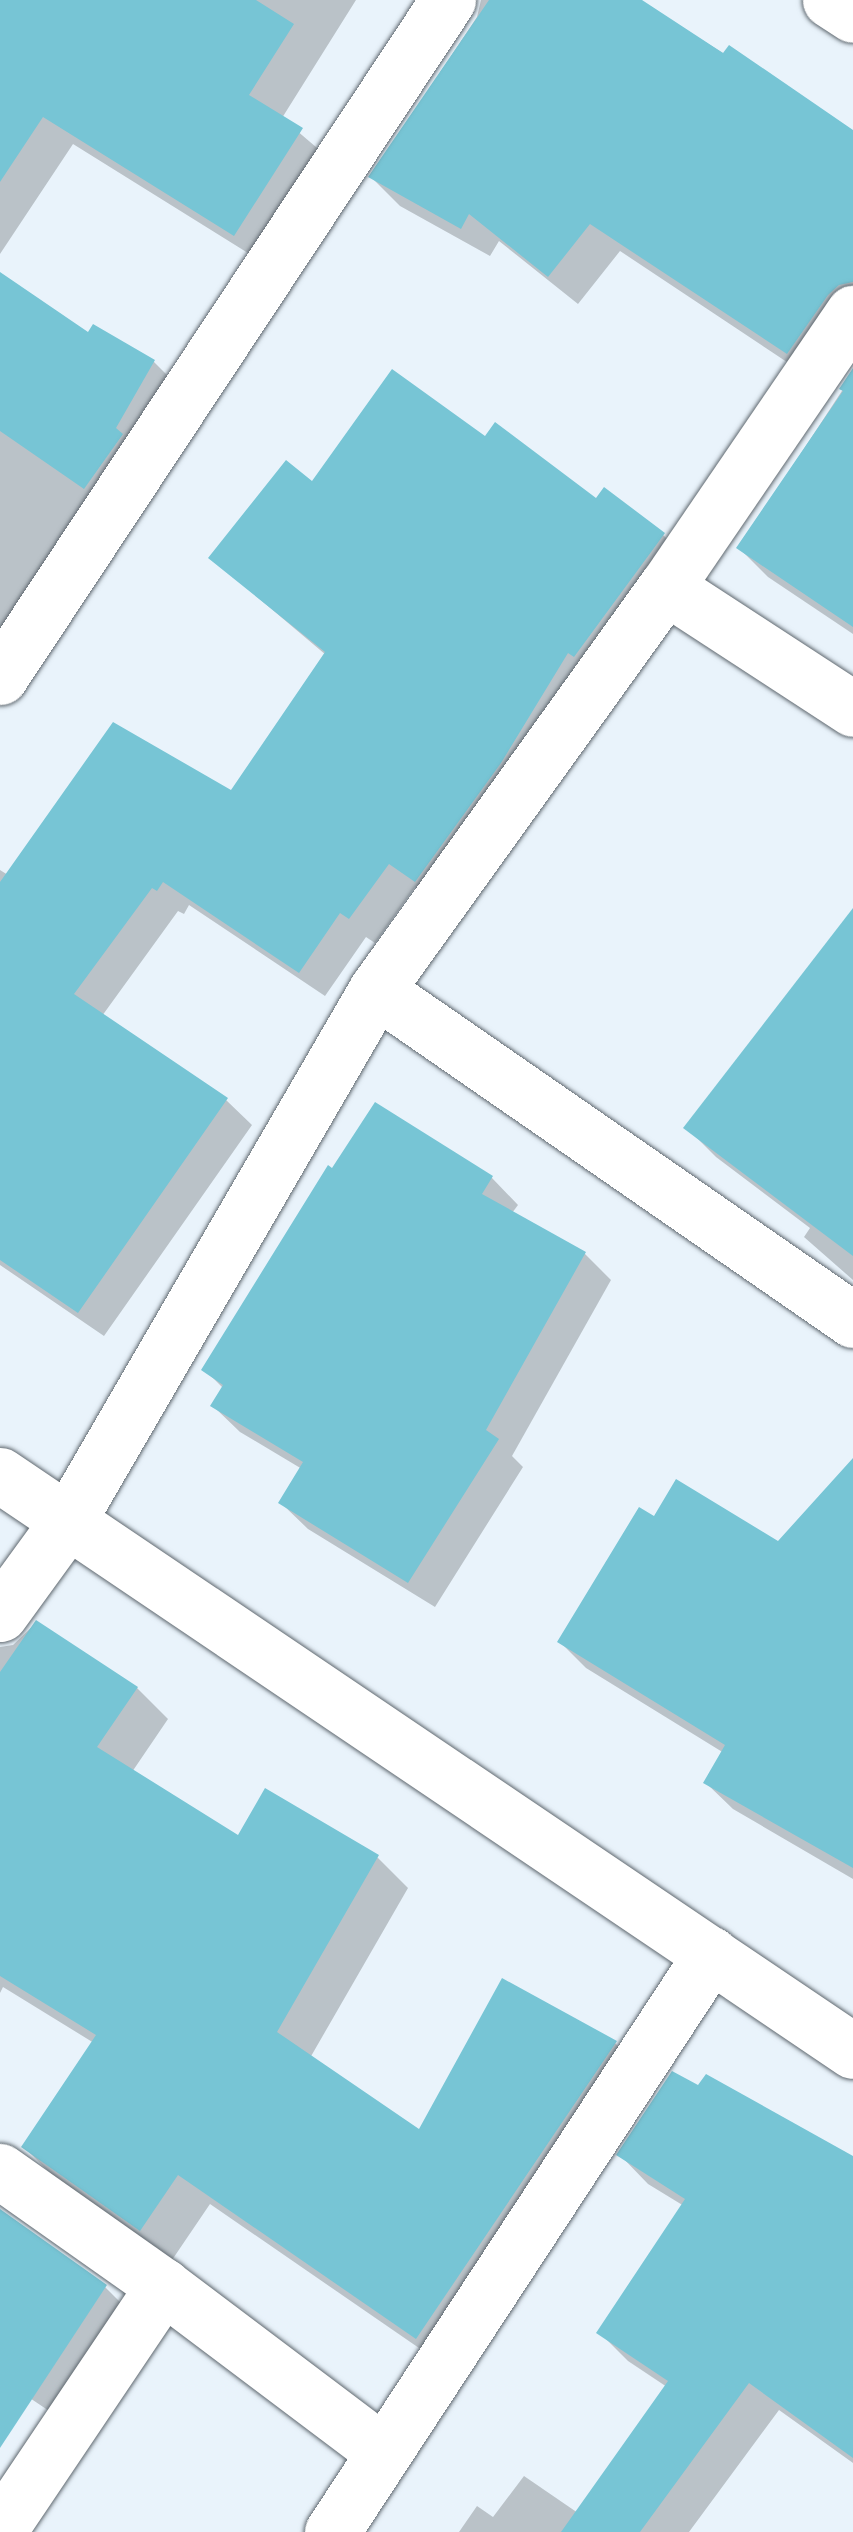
<!DOCTYPE html>
<style>
body{margin:0}
#map{position:relative;width:853px;height:2532px;overflow:hidden;background:#e9f3fb;font-family:Mulish,sans-serif}
div>[style]{position:absolute}
.shadow>*{inset:0;background:#0003}
.building>*{inset:0;background:#77c5d5}
.roads{filter:drop-shadow(0 0 2px #5f686f) drop-shadow(0 0 2px #5f686f)}
.minor>*{height:55px;margin:-27.5px;padding:0 27.5px;transform-origin:27.5px;border-radius:27.5px;background:#fff}
span{translate:-50% -50%;white-space:nowrap;text-align:center;line-height:1.15;-webkit-text-stroke:10px #e9f3fb;paint-order:stroke}
</style>
<div id="map">
<div class="shadow">
<div style="clip-path:polygon(0 0,356px 0,282px 118px,330px 159px,264px 263px,73px 144px,0 254px)"></div>
<div style="clip-path:polygon(481px 0,637px 0,853px 133px,853px 333px,817px 382px,620px 251px,578px 304px,499px 241px,490px 256px,400px 206px,371px 177px,477px 17px)"></div>
<div style="clip-path:polygon(0 275px,89px 336px,154px 362px,183px 391px,0 663px)"></div>
<div style="clip-path:polygon(853px 374px,853px 634px,768px 577px,739px 548px)"></div>
<div style="clip-path:polygon(486px 439px,663px 535px,689px 560px,442px 906px,415px 887px,375px 943px,366px 937px,325px 996px,189px 905px,184px 914px,178px 911px,102px 1016px,226px 1100px,252px 1125px,104px 1336px,0 1265px,0 870px,8px 875px,232px 793px,326px 655px,211px 558px,313px 484px)"></div>
<div style="clip-path:polygon(853px 910px,853px 1280px,804px 1237px,810px 1228px,716px 1157px,687px 1128px)"></div>
<div style="clip-path:polygon(375px 1106px,492px 1178px,518px 1205px,512px 1213px,585px 1254px,611px 1280px,512px 1456px,523px 1467px,435px 1607px,308px 1529px,281px 1503px,302px 1469px,240px 1432px,213px 1406px,224px 1389px,205px 1370px)"></div>
<div style="clip-path:polygon(853px 1494px,853px 1879px,733px 1809px,706px 1783px,724px 1753px,586px 1668px,560px 1642px,655px 1519px,778px 1544px)"></div>
<div style="clip-path:polygon(36px 1623px,137px 1688px,168px 1719px,132px 1772px,239px 1838px,377px 1857px,408px 1888px,310px 2058px,420px 2133px,615px 2043px,646px 2074px,448px 2368px,210px 2204px,172px 2260px,55px 2178px,24px 2147px,94px 2043px,3px 1987px,0 1993px,0 1647px,13px 1645px)"></div>
<div style="clip-path:polygon(620px 2155px,853px 2159px,853px 2463px,779px 2410px,689px 2532px,459px 2532px,477px 2506px,493px 2517px,524px 2476px,578px 2513px,667px 2387px,628px 2361px,599px 2332px,684px 2206px,648px 2184px)"></div>
<div style="clip-path:polygon(0 2210px,105px 2287px,136px 2318px,67px 2423px,6px 2382px,0 2392px)"></div>
</div>
<div class="building">
<div style="clip-path:polygon(0 0,256px 0,294px 24px,249px 95px,303px 128px,234px 236px,43px 117px,0 182px)"></div>
<div style="clip-path:polygon(489px 0,642px 0,723px 53px,729px 45px,853px 130px,853px 282px,839px 285px,828px 295px,787px 354px,590px 224px,548px 277px,469px 214px,461px 229px,368px 177px)"></div>
<div style="clip-path:polygon(0 272px,88px 332px,93px 324px,155px 360px,116px 428px,123px 434px,84px 489px,0 431px)"></div>
<div style="clip-path:polygon(853px 368px,853px 627px,736px 548px,843px 391px,839px 389px)"></div>
<div style="clip-path:polygon(392px 369px,485px 436px,495px 422px,596px 498px,604px 487px,665px 533px,574px 657px,568px 653px,501px 763px,415px 882px,389px 864px,349px 919px,340px 913px,299px 973px,163px 882px,157px 891px,152px 888px,74px 994px,228px 1098px,78px 1313px,0 1260px,0 882px,113px 722px,231px 790px,325px 652px,208px 558px,286px 460px,312px 481px)"></div>
<div style="clip-path:polygon(853px 908px,853px 1256px,683px 1128px)"></div>
<div style="clip-path:polygon(375px 1102px,493px 1176px,482px 1194px,586px 1252px,486px 1430px,499px 1439px,408px 1583px,278px 1503px,303px 1462px,210px 1406px,223px 1385px,201px 1370px,328px 1165px,332px 1168px)"></div>
<div style="clip-path:polygon(853px 1458px,853px 1868px,703px 1783px,725px 1745px,557px 1642px,639px 1507px,654px 1516px,676px 1479px,778px 1541px)"></div>
<div style="clip-path:polygon(36px 1620px,138px 1687px,97px 1747px,238px 1835px,265px 1788px,379px 1855px,277px 2032px,419px 2129px,502px 1978px,617px 2041px,416px 2339px,178px 2175px,140px 2231px,21px 2147px,96px 2035px,0 1976px,0 1672px)"></div>
<div style="clip-path:polygon(672px 2071px,698px 2085px,706px 2074px,853px 2156px,853px 2458px,749px 2383px,640px 2532px,561px 2532px,668px 2381px,596px 2333px,685px 2199px,616px 2155px)"></div>
<div style="clip-path:polygon(0 2209px,107px 2285px,0 2448px)"></div>
</div>
<div class="roads">
<div class="minor">
<div style="left:830px;top:0;width:27px;rotate:33deg"></div>
<div style="left:666px;top:587px;width:223px;rotate:33.1deg"></div>
<div style="left:0;top:677px;width:812px;rotate:-56.51deg"></div>
<div style="left:376px;top:990px;width:580px;rotate:34.68deg"></div>
<div style="left:0;top:1475px;width:1029px;rotate:34.03deg"></div>
<div style="left:0;top:1614px;width:117px;rotate:-54deg"></div>
<div style="left:69px;top:1519px;width:612px;rotate:-59.87deg"></div>
<div style="left:376px;top:990px;width:496px;rotate:-54.3deg"></div>
<div style="left:666px;top:587px;width:332px;rotate:-55.7deg"></div>
<div style="left:0;top:2171px;width:199px;rotate:35.2deg"></div>
<div style="left:163px;top:2286px;width:276px;rotate:37deg"></div>
<div style="left:0;top:2529px;width:293px;rotate:-56.1deg"></div>
<div style="left:332px;top:2532px;width:691px;rotate:-56.75deg"></div>
</div>
</div>
</div>
